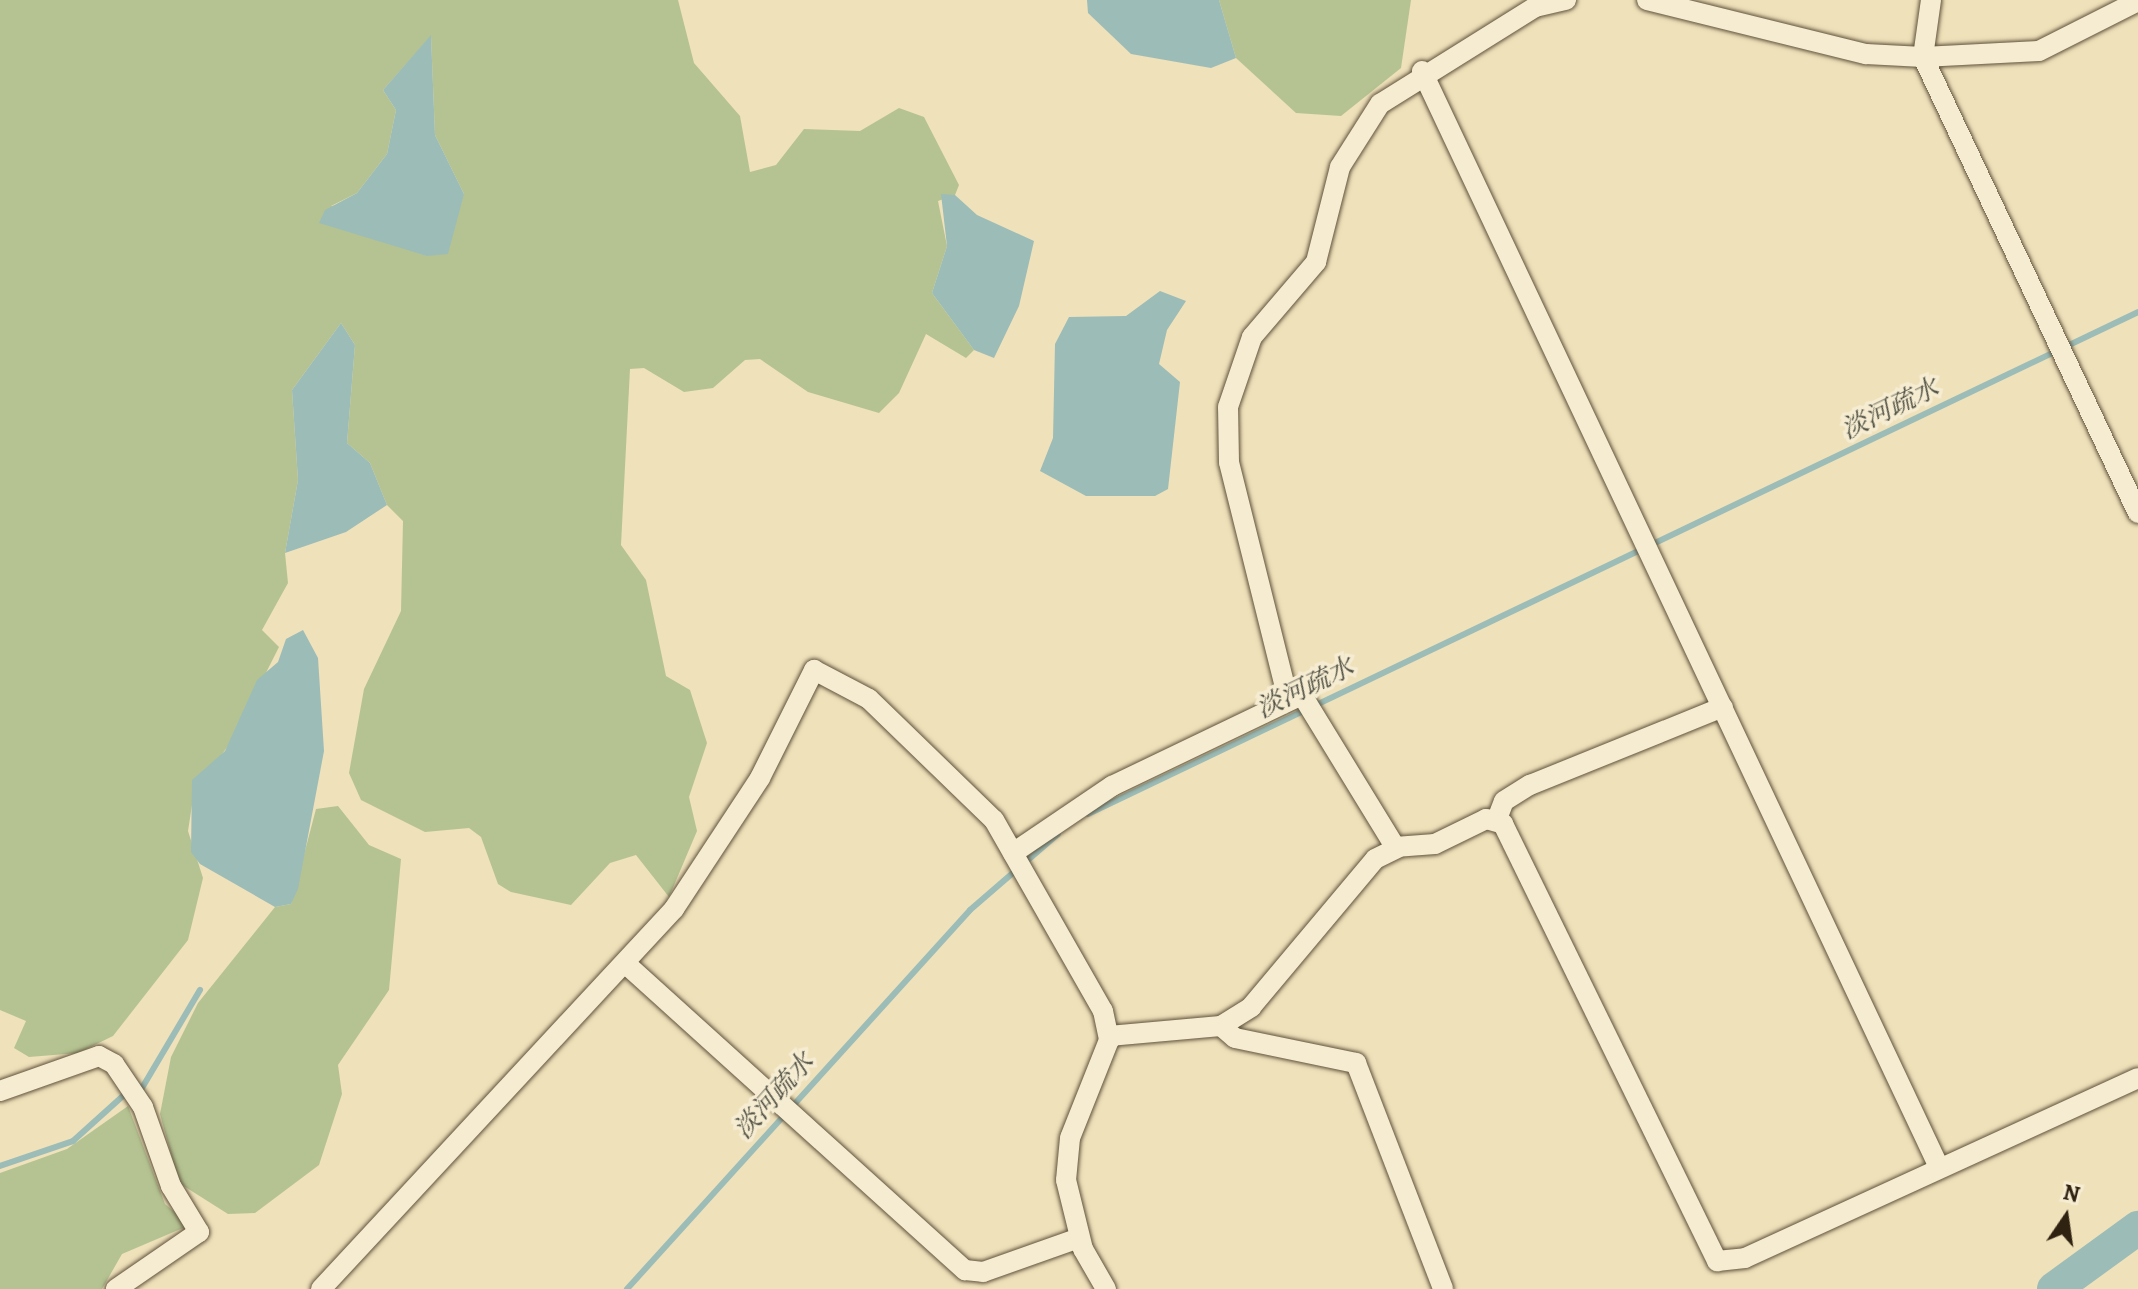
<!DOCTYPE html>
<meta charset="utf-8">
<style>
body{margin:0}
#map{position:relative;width:2138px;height:1289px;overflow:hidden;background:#efe1ba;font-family:Alegreya,"Noto Serif JP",serif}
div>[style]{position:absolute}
.green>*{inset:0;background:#b5c392}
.water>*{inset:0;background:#9cbcb7}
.stream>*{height:6px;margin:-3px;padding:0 3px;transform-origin:3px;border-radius:3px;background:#9cbcb7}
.river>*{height:34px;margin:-17px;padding:0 17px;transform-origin:17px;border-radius:17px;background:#9cbcb7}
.roads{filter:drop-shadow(0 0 2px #5f523b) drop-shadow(0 0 2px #5f523b)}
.minor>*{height:20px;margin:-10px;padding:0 10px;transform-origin:10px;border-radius:10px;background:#f5ecd2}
span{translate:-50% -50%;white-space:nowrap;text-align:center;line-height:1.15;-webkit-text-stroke:7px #f5ecd2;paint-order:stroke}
.water-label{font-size:26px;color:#505043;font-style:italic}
.north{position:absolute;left:2026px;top:1177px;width:80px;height:80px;-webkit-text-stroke:6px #f5ecd2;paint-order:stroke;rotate:13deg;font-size:22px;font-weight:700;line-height:32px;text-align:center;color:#2f2211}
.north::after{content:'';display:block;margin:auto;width:28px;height:36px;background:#2f2211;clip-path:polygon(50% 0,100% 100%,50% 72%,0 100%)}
</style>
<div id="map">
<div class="green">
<div style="clip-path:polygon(evenodd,0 0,678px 0,694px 63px,740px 116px,750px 172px,776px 165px,804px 129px,860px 131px,899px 108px,924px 117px,959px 185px,955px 195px,938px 201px,947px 246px,932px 293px,974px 350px,966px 358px,926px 334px,899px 393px,879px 413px,808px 392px,760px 359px,745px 360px,713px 388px,684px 392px,644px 368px,630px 369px,621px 545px,646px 580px,666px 676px,690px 690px,707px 743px,689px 797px,697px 831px,669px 897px,636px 855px,610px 863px,571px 905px,511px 892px,498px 884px,481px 837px,469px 828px,425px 832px,361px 800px,349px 773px,364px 689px,401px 611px,403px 521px,387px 505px,370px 463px,347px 443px,355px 345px,341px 323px,292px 390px,298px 480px,285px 553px,288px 583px,262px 630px,279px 647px,231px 742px,194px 792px,188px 831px,203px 878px,188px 940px,113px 1036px,78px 1053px,29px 1057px,14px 1048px,26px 1021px,0 1010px,0 0,431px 36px,435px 135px,464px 194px,331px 206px,357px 193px,387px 154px,396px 110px,383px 90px,431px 36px)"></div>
<div style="clip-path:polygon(1219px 0,1411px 0,1401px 68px,1341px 116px,1296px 113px,1236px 58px)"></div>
<div style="clip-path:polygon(338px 806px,369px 845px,401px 859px,389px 990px,338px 1065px,342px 1094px,319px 1165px,255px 1213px,228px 1214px,179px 1183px,160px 1114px,171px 1057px,198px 1003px,275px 907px,291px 904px,316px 809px)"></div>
<div style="clip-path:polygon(128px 1106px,165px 1204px,190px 1225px,122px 1254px,102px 1289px,0 1289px,0 1173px,67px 1149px)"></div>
</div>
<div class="water">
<div style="clip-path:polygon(1087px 0,1219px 0,1236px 58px,1211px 68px,1131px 54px,1088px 13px)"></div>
<div style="clip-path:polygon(431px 35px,435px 135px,464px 194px,448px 254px,427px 256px,319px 223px,325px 210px,357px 193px,387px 154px,396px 110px,383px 90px)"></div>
<div style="clip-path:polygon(941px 194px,955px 195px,977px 215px,1034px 241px,1019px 306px,994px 358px,974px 350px,932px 293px,947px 246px)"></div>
<div style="clip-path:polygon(1160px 291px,1186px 301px,1167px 330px,1159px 364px,1180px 382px,1168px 489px,1155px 496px,1086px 496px,1040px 471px,1053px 438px,1055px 344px,1069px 317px,1126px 316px)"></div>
<div style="clip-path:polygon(341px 323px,355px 345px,347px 443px,370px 463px,387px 505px,346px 532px,285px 553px,298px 480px,292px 390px)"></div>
<div style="clip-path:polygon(303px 630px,318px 658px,324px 751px,298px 889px,291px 904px,275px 907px,200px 864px,191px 852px,192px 780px,225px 751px,257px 680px,278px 662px,286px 639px)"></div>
</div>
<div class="stream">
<div style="left:1088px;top:814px;width:1164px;rotate:-25.55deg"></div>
<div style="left:142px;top:1088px;width:114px;rotate:-59.4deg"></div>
<div style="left:0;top:1166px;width:77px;rotate:-18.9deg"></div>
<div style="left:73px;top:1141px;width:69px;rotate:-42deg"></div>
<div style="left:627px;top:1289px;width:511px;rotate:-47.85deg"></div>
<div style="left:970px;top:910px;width:116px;rotate:-40.8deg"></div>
</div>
<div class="river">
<div style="left:2054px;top:1289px;width:104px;rotate:-36deg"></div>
</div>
<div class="roads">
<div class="minor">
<div style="left:1647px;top:0;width:226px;rotate:13.9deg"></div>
<div style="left:1866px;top:54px;width:57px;rotate:3deg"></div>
<div style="left:1923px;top:57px;width:116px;rotate:-3deg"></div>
<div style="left:2039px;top:51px;width:111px;rotate:-26.8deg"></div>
<div style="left:1931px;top:0;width:58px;rotate:98deg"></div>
<div style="left:1923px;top:57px;width:504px;rotate:64.76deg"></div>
<div style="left:1422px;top:71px;width:1212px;rotate:64.75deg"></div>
<div style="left:1288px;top:699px;width:244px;rotate:-104deg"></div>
<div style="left:1229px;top:462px;width:55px;rotate:-91deg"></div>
<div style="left:1228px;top:407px;width:74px;rotate:-71.1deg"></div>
<div style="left:1252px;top:337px;width:99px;rotate:-49.5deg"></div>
<div style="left:1316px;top:262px;width:98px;rotate:-75.8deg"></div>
<div style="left:1340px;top:167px;width:75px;rotate:-57.6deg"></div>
<div style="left:1380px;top:104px;width:183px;rotate:-32deg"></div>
<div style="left:1535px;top:7px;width:32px;rotate:-13deg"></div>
<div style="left:1497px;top:819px;width:19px;rotate:-69deg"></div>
<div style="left:1504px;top:801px;width:31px;rotate:-32deg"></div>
<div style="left:1530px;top:785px;width:208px;rotate:-22deg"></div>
<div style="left:1013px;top:853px;width:120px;rotate:-34.1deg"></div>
<div style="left:1112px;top:786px;width:211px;rotate:-25.6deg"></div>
<div style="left:1302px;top:695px;width:178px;rotate:58.5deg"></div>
<div style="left:1395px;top:847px;width:40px;rotate:-4.3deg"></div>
<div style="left:1435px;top:844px;width:57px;rotate:-26.1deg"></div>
<div style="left:1486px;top:819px;width:18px;rotate:16deg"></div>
<div style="left:1503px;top:824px;width:487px;rotate:63.9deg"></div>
<div style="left:1717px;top:1261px;width:28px;rotate:-6deg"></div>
<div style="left:1745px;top:1258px;width:432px;rotate:-24.6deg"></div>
<div style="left:626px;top:964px;width:457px;rotate:42.1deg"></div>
<div style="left:965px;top:1270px;width:18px;rotate:6deg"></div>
<div style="left:983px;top:1272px;width:102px;rotate:-19.5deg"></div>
<div style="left:1221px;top:1026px;width:36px;rotate:-32deg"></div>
<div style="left:1251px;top:1007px;width:193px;rotate:-50deg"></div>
<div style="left:1375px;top:859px;width:25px;rotate:-26deg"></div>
<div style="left:1109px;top:1036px;width:112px;rotate:-5.1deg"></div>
<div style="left:1221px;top:1026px;width:18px;rotate:41deg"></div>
<div style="left:1235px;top:1038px;width:124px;rotate:11.7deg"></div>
<div style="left:1356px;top:1063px;width:242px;rotate:68.9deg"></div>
<div style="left:0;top:1091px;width:105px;rotate:-19.5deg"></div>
<div style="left:99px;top:1056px;width:17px;rotate:28deg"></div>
<div style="left:114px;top:1064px;width:52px;rotate:56deg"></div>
<div style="left:143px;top:1107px;width:84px;rotate:70.5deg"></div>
<div style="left:171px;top:1186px;width:54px;rotate:58.7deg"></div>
<div style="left:199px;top:1232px;width:101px;rotate:145.5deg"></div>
<div style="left:321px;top:1289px;width:519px;rotate:-47.11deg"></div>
<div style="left:674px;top:909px;width:157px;rotate:-56.7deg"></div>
<div style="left:760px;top:778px;width:121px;rotate:-63.4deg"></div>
<div style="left:814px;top:670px;width:62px;rotate:27.8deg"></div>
<div style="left:869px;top:699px;width:174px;rotate:44.1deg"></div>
<div style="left:994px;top:820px;width:220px;rotate:60.3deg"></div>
<div style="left:1103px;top:1011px;width:30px;rotate:78deg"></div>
<div style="left:1109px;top:1040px;width:105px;rotate:111.7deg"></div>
<div style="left:1070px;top:1138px;width:42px;rotate:95.4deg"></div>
<div style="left:1066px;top:1180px;width:71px;rotate:76.2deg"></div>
<div style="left:1083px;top:1249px;width:46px;rotate:60.1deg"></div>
</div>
</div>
<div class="water-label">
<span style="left:1890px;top:409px;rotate:-26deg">淡河疏水</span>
<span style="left:1305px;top:688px;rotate:-26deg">淡河疏水</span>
<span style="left:774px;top:1096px;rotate:-48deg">淡河疏水</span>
</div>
<div class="north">N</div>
</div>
